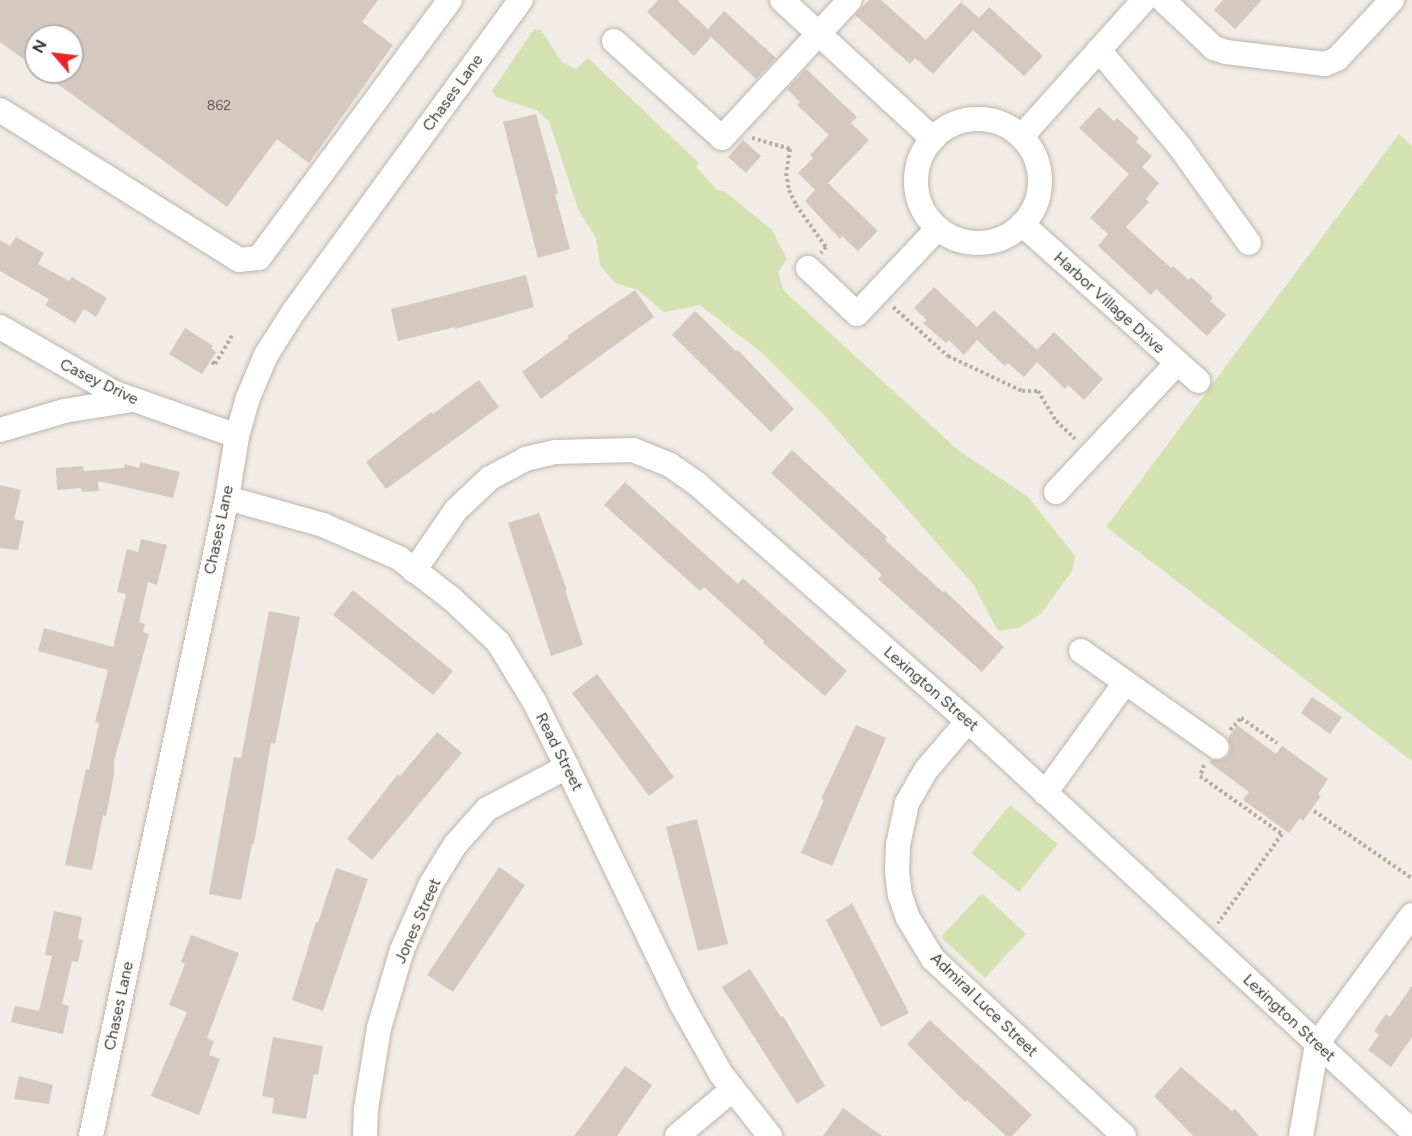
<!DOCTYPE html>
<style>
body{margin:0}
#map{position:relative;width:1412px;height:1136px;overflow:hidden;background:#f1ece5;font-family:Figtree,sans-serif}
div>[style]{position:absolute}
.green>*{inset:0;background:#d4e2b1}
.building>*{inset:0;background:#d5c8bf}
.path>*{height:4px;margin-top:-2px;transform-origin:0;background:repeating-linear-gradient(90deg,#bcab9b 0 3px,transparent 0 6px)}
.roads{filter:drop-shadow(0 0 2px #bfb5ac) drop-shadow(0 0 2px #bfb5ac)}
.minor>*{height:24px;margin:-12px;padding:0 12px;transform-origin:12px;border-radius:12px;background:#fff}
.minor>.ring{margin:-12px;padding:0;box-sizing:content-box;background:none;border:24px solid #fff;border-radius:50%}
span{translate:-50% -50%;white-space:nowrap;text-align:center;line-height:1.15;-webkit-text-stroke:4.5px #fff;paint-order:stroke}
.number-label{font-size:14px;color:#685e58}
.number-label span{-webkit-text-stroke-width:0}
.street-label{font-size:16px;color:#433b35}
.north{position:absolute;left:24px;top:24px;width:60px;height:60px;box-sizing:border-box;background:#fff;border:2px solid #b4b1ae;border-radius:50%;rotate:298deg;font-size:16px;font-weight:700;line-height:24px;text-align:center;color:#433b35}
.north::after{content:'';display:block;margin:auto;width:21px;height:27px;background:#e82629;clip-path:polygon(50% 0,100% 100%,50% 72%,0 100%)}
</style>
<div id="map">
<div class="green">
<div style="clip-path:polygon(534px 29px,541px 30px,562px 62px,576px 69px,588px 58px,699px 163px,696px 167px,717px 190px,724px 191px,772px 230px,787px 259px,778px 272px,784px 291px,959px 451px,1028px 497px,1075px 556px,1072px 571px,1041px 614px,1019px 628px,998px 631px,973px 584px,824px 415px,761px 352px,700px 305px,664px 312px,638px 290px,615px 283px,600px 265px,596px 238px,578px 209px,549px 121px,536px 110px,496px 97px,492px 91px)"></div>
<div style="clip-path:polygon(1399px 134px,1412px 146px,1412px 761px,1106px 527px)"></div>
<div style="clip-path:polygon(1010px 805px,1058px 844px,1019px 892px,971px 853px)"></div>
<div style="clip-path:polygon(982px 893px,1026px 934px,985px 978px,941px 937px)"></div>
</div>
<div class="building">
<div style="clip-path:polygon(0 0,378px 0,362px 22px,393px 45px,309px 163px,277px 139px,227px 207px,41px 72px,72px 72px,72px 36px,36px 36px,36px 68px,0 42px)"></div>
<div style="clip-path:polygon(658px 0,677px 0,708px 29px,724px 11px,776px 58px,756px 79px,711px 37px,694px 56px,647px 12px)"></div>
<div style="clip-path:polygon(869px 0,881px 0,926px 40px,961px 2px,979px 18px,989px 7px,1043px 56px,1024px 76px,973px 30px,933px 74px,915px 58px,910px 64px,855px 15px)"></div>
<div style="clip-path:polygon(1223px 0,1262px 0,1235px 29px,1214px 10px)"></div>
<div style="clip-path:polygon(806px 69px,857px 117px,851px 123px,869px 140px,828px 183px,878px 231px,858px 251px,842px 236px,840px 239px,805px 201px,815px 190px,798px 173px,813px 158px,810px 155px,829px 135px,797px 105px,800px 102px,787px 89px)"></div>
<div style="clip-path:polygon(1099px 107px,1114px 121px,1117px 118px,1139px 138px,1136px 142px,1152px 156px,1142px 167px,1159px 183px,1146px 199px,1149px 202px,1126px 227px,1171px 268px,1173px 266px,1189px 280px,1191px 277px,1213px 297px,1210px 301px,1226px 315px,1207px 336px,1156px 289px,1151px 295px,1098px 246px,1108px 234px,1090px 218px,1129px 174px,1079px 128px)"></div>
<div style="clip-path:polygon(536px 114px,558px 193px,555px 194px,570px 249px,538px 258px,503px 122px)"></div>
<div style="clip-path:polygon(743px 140px,761px 156px,746px 173px,728px 157px)"></div>
<div style="clip-path:polygon(16px 237px,44px 253px,38px 264px,69px 281px,72px 277px,107px 298px,96px 317px,84px 309px,75px 323px,45px 305px,49px 299px,0 271px,0 240px,10px 246px)"></div>
<div style="clip-path:polygon(526px 275px,534px 307px,455px 329px,455px 327px,398px 341px,391px 309px)"></div>
<div style="clip-path:polygon(934px 287px,977px 327px,994px 310px,1037px 350px,1054px 332px,1103px 379px,1084px 400px,1068px 385px,1065px 389px,1037px 362px,1024px 377px,1008px 363px,1005px 366px,977px 340px,964px 355px,949px 340px,946px 343px,923px 323px,927px 320px,914px 308px)"></div>
<div style="clip-path:polygon(635px 290px,654px 317px,541px 399px,522px 372px,569px 338px,567px 336px)"></div>
<div style="clip-path:polygon(695px 311px,736px 351px,738px 350px,794px 409px,771px 432px,672px 335px)"></div>
<div style="clip-path:polygon(185px 328px,213px 346px,211px 348px,216px 352px,202px 374px,169px 354px)"></div>
<div style="clip-path:polygon(479px 380px,499px 407px,386px 489px,366px 462px,431px 412px,433px 414px)"></div>
<div style="clip-path:polygon(792px 450px,887px 537px,885px 540px,943px 592px,945px 591px,1004px 647px,982px 672px,878px 579px,882px 575px,771px 473px)"></div>
<div style="clip-path:polygon(140px 462px,180px 472px,173px 498px,98px 481px,99px 491px,82px 492px,81px 488px,57px 490px,56px 468px,83px 466px,84px 471px,124px 468px,125px 464px,139px 468px)"></div>
<div style="clip-path:polygon(625px 482px,738px 584px,743px 578px,847px 671px,825px 696px,763px 643px,764px 641px,704px 587px,700px 591px,604px 505px)"></div>
<div style="clip-path:polygon(0 485px,21px 490px,14px 519px,24px 521px,18px 550px,0 548px)"></div>
<div style="clip-path:polygon(539px 513px,567px 590px,565px 590px,583px 645px,551px 656px,508px 523px)"></div>
<div style="clip-path:polygon(141px 539px,167px 545px,157px 585px,148px 582px,139px 622px,145px 624px,143px 632px,149px 634px,114px 761px,114px 775px,106px 816px,103px 815px,92px 870px,65px 865px,86px 769px,89px 770px,99px 723px,95px 722px,108px 670px,38px 651px,44px 628px,113px 647px,126px 594px,117px 592px,127px 549px,138px 552px)"></div>
<div style="clip-path:polygon(353px 590px,453px 671px,433px 695px,333px 615px)"></div>
<div style="clip-path:polygon(269px 611px,300px 617px,275px 744px,271px 743px,254px 844px,252px 844px,241px 900px,209px 894px,234px 757px,241px 758px)"></div>
<div style="clip-path:polygon(597px 674px,674px 777px,649px 796px,572px 693px)"></div>
<div style="clip-path:polygon(1312px 697px,1342px 717px,1330px 734px,1301px 713px)"></div>
<div style="clip-path:polygon(856px 725px,886px 738px,832px 866px,801px 853px,824px 800px,821px 799px)"></div>
<div style="clip-path:polygon(1237px 725px,1276px 754px,1282px 746px,1328px 779px,1318px 794px,1321px 796px,1303px 821px,1300px 818px,1289px 833px,1243px 800px,1249px 792px,1210px 763px,1212px 760px,1222px 760px,1228px 756px,1231px 748px,1228px 738px)"></div>
<div style="clip-path:polygon(437px 732px,462px 753px,372px 860px,347px 839px,398px 774px,400px 776px)"></div>
<div style="clip-path:polygon(697px 819px,728px 944px,698px 951px,666px 827px)"></div>
<div style="clip-path:polygon(499px 867px,525px 885px,453px 992px,427px 975px)"></div>
<div style="clip-path:polygon(336px 868px,368px 879px,323px 1011px,292px 1000px,316px 922px,318px 923px)"></div>
<div style="clip-path:polygon(852px 903px,909px 1013px,881px 1027px,826px 920px)"></div>
<div style="clip-path:polygon(54px 911px,82px 917px,78px 939px,83px 940px,78px 962px,72px 961px,62px 1004px,69px 1006px,63px 1034px,11px 1022px,15px 1006px,39px 1011px,52px 956px,45px 955px)"></div>
<div style="clip-path:polygon(191px 935px,239px 953px,207px 1038px,214px 1041px,209px 1055px,220px 1059px,199px 1115px,151px 1096px,187px 1012px,169px 1005px,185px 964px,181px 962px)"></div>
<div style="clip-path:polygon(750px 969px,781px 1017px,783px 1016px,825px 1086px,797px 1104px,722px 987px)"></div>
<div style="clip-path:polygon(1412px 986px,1412px 1037px,1391px 1067px,1368px 1050px,1379px 1035px,1374px 1031px,1386px 1014px,1390px 1017px)"></div>
<div style="clip-path:polygon(930px 1020px,1032px 1115px,1012px 1136px,1006px 1136px,967px 1100px,965px 1102px,907px 1044px)"></div>
<div style="clip-path:polygon(273px 1037px,323px 1046px,318px 1075px,314px 1074px,306px 1119px,272px 1113px,274px 1098px,262px 1096px)"></div>
<div style="clip-path:polygon(625px 1066px,652px 1085px,617px 1136px,574px 1136px)"></div>
<div style="clip-path:polygon(1181px 1067px,1232px 1111px,1235px 1109px,1259px 1136px,1193px 1136px,1154px 1096px)"></div>
<div style="clip-path:polygon(19px 1076px,53px 1085px,49px 1104px,14px 1099px)"></div>
<div style="clip-path:polygon(843px 1108px,882px 1136px,823px 1136px)"></div>
</div>
<div class="path">
<div style="left:752px;top:138px;width:40px;rotate:16deg"></div>
<div style="left:790px;top:149px;width:24px;rotate:99deg"></div>
<div style="left:786px;top:173px;width:17px;rotate:80deg"></div>
<div style="left:789px;top:190px;width:17px;rotate:65deg"></div>
<div style="left:796px;top:205px;width:52px;rotate:54.5deg"></div>
<div style="left:826px;top:247px;width:8px;rotate:130deg"></div>
<div style="left:893px;top:307px;width:74px;rotate:41.7deg"></div>
<div style="left:948px;top:356px;width:82px;rotate:25.3deg"></div>
<div style="left:1022px;top:391px;width:16px"></div>
<div style="left:1038px;top:391px;width:35px;rotate:59deg"></div>
<div style="left:1056px;top:421px;width:26px;rotate:43deg"></div>
<div style="left:212px;top:362px;width:4px;rotate:34deg"></div>
<div style="left:215px;top:364px;width:33px;rotate:-59deg"></div>
<div style="left:1230px;top:730px;width:16px;rotate:-47deg"></div>
<div style="left:1241px;top:718px;width:44px;rotate:34.8deg"></div>
<div style="left:1204px;top:765px;width:12px;rotate:110deg"></div>
<div style="left:1200px;top:776px;width:100px;rotate:35.3deg"></div>
<div style="left:1282px;top:834px;width:110px;rotate:125.7deg"></div>
<div style="left:1314px;top:811px;width:119px;rotate:34.4deg"></div>
</div>
<div class="roads">
<div class="minor">
<div style="left:782px;top:0;width:205px;rotate:42.6deg"></div>
<div style="left:1163px;top:0;width:70px;rotate:43.3deg"></div>
<div style="left:1214px;top:48px;width:13px;rotate:18deg"></div>
<div style="left:1226px;top:52px;width:100px;rotate:6.9deg"></div>
<div style="left:1325px;top:64px;width:13px;rotate:-23deg"></div>
<div style="left:1337px;top:59px;width:81px;rotate:-47deg"></div>
<div style="left:614px;top:41px;width:145px;rotate:41.9deg"></div>
<div style="left:722px;top:138px;width:188px;rotate:-47.2deg"></div>
<div style="left:1099px;top:50px;width:126px;rotate:50.1deg"></div>
<div style="left:1180px;top:147px;width:118px;rotate:54.3deg"></div>
<div style="left:0;top:110px;width:282px;rotate:32.1deg"></div>
<div style="left:239px;top:260px;width:20px;rotate:-6deg"></div>
<div style="left:259px;top:258px;width:321px;rotate:-53.5deg"></div>
<div class="ring" style="left:916px;top:119px;width:100px;height:100px"></div>
<div style="left:1022px;top:136px;width:183px;rotate:-48.1deg"></div>
<div style="left:1022px;top:224px;width:236px;rotate:41.7deg"></div>
<div style="left:808px;top:268px;width:67px;rotate:43.2deg"></div>
<div style="left:857px;top:314px;width:118px;rotate:-46.7deg"></div>
<div style="left:0;top:327px;width:133px;rotate:29.9deg"></div>
<div style="left:115px;top:393px;width:129px;rotate:19.4deg"></div>
<div style="left:0;top:430px;width:67px;rotate:-16.5deg"></div>
<div style="left:64px;top:411px;width:69px;rotate:-9.2deg"></div>
<div style="left:1056px;top:492px;width:175px;rotate:-46.8deg"></div>
<div style="left:227px;top:498px;width:100px;rotate:15.7deg"></div>
<div style="left:323px;top:525px;width:83px;rotate:23.5deg"></div>
<div style="left:399px;top:558px;width:67px;rotate:37.7deg"></div>
<div style="left:452px;top:599px;width:63px;rotate:43.1deg"></div>
<div style="left:498px;top:642px;width:69px;rotate:58.6deg"></div>
<div style="left:534px;top:701px;width:74px;rotate:63.4deg"></div>
<div style="left:567px;top:767px;width:262px;rotate:64.2deg"></div>
<div style="left:681px;top:1003px;width:81px;rotate:60.6deg"></div>
<div style="left:721px;top:1074px;width:79px;rotate:51.7deg"></div>
<div style="left:414px;top:571px;width:74px;rotate:-55.5deg"></div>
<div style="left:456px;top:510px;width:47px;rotate:-43.3deg"></div>
<div style="left:490px;top:478px;width:40px;rotate:-28deg"></div>
<div style="left:525px;top:459px;width:32px;rotate:-13deg"></div>
<div style="left:556px;top:452px;width:77px;rotate:-1.5deg"></div>
<div style="left:633px;top:450px;width:40px;rotate:22deg"></div>
<div style="left:670px;top:465px;width:33px;rotate:35deg"></div>
<div style="left:697px;top:484px;width:360px;rotate:41.2deg"></div>
<div style="left:968px;top:721px;width:604px;rotate:42.72deg"></div>
<div style="left:1081px;top:651px;width:166px;rotate:35.2deg"></div>
<div style="left:968px;top:721px;width:65px;rotate:130.6deg"></div>
<div style="left:926px;top:770px;width:38px;rotate:120deg"></div>
<div style="left:907px;top:803px;width:43px;rotate:102.1deg"></div>
<div style="left:898px;top:845px;width:27px;rotate:92deg"></div>
<div style="left:897px;top:872px;width:23px;rotate:83deg"></div>
<div style="left:900px;top:895px;width:24px;rotate:71deg"></div>
<div style="left:908px;top:918px;width:48px;rotate:58.6deg"></div>
<div style="left:933px;top:959px;width:260px;rotate:42.8deg"></div>
<div style="left:1045px;top:793px;width:136px;rotate:-54deg"></div>
<div style="left:91px;top:1136px;width:652px;rotate:-77.97deg"></div>
<div style="left:227px;top:498px;width:63px;rotate:-80.8deg"></div>
<div style="left:237px;top:436px;width:37px;rotate:-74deg"></div>
<div style="left:247px;top:400px;width:49px;rotate:-67.1deg"></div>
<div style="left:266px;top:355px;width:52px;rotate:-57.5deg"></div>
<div style="left:294px;top:311px;width:385px;rotate:-53.9deg"></div>
<div style="left:365px;top:1136px;width:27px;rotate:-88deg"></div>
<div style="left:366px;top:1109px;width:82px;rotate:-80.9deg"></div>
<div style="left:379px;top:1028px;width:81px;rotate:-73.6deg"></div>
<div style="left:402px;top:950px;width:72px;rotate:-66.3deg"></div>
<div style="left:431px;top:884px;width:46px;rotate:-58.4deg"></div>
<div style="left:455px;top:845px;width:48px;rotate:-48.4deg"></div>
<div style="left:487px;top:809px;width:90px;rotate:-27.7deg"></div>
<div style="left:677px;top:1136px;width:72px;rotate:-39.9deg"></div>
<div style="left:1301px;top:1136px;width:93px;rotate:-80.1deg"></div>
<div style="left:1317px;top:1044px;width:160px;rotate:-53.6deg"></div>
</div>
</div>
<div class="number-label">
<span style="left:219px;top:106px">862</span>
</div>
<div class="street-label">
<span style="left:453px;top:93px;rotate:-54deg">Chases Lane</span>
<span style="left:1109px;top:303px;rotate:42deg">Harbor Village Drive</span>
<span style="left:99px;top:382px;rotate:26deg">Casey Drive</span>
<span style="left:219px;top:530px;rotate:-78deg">Chases Lane</span>
<span style="left:931px;top:689px;rotate:41deg">Lexington Street</span>
<span style="left:559px;top:752px;rotate:63deg">Read Street</span>
<span style="left:418px;top:921px;rotate:-66deg">Jones Street</span>
<span style="left:984px;top:1005px;rotate:44deg">Admiral Luce Street</span>
<span style="left:119px;top:1006px;rotate:-78deg">Chases Lane</span>
<span style="left:1289px;top:1018px;rotate:43deg">Lexington Street</span>
</div>
<div class="north">N</div>
</div>
